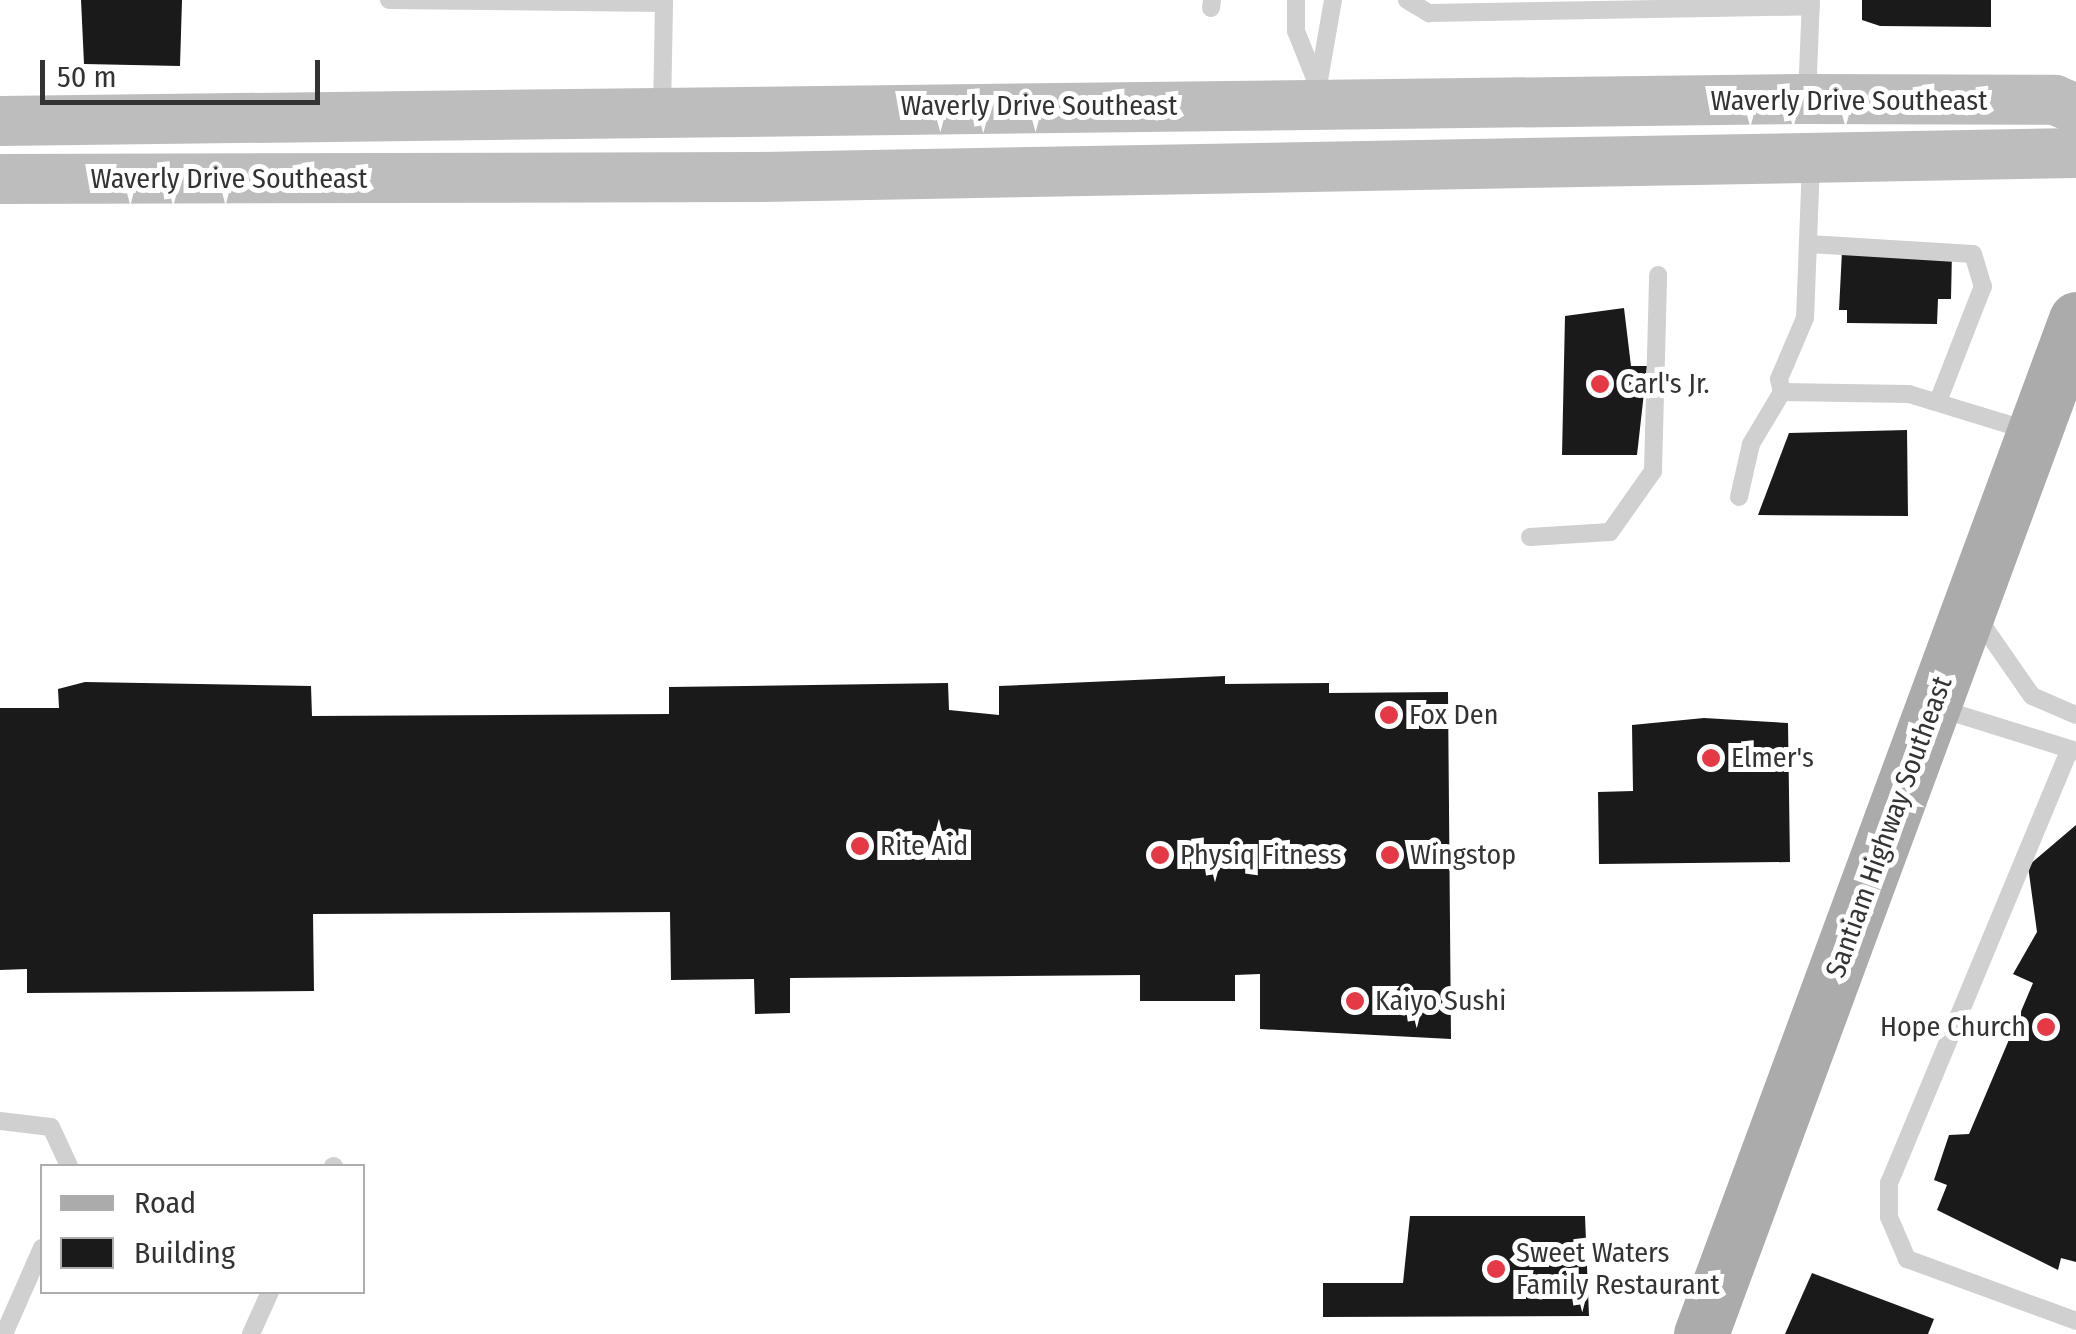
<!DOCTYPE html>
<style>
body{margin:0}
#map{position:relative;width:2076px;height:1334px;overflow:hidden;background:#fff;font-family:"Fira Sans Condensed",sans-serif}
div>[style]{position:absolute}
.building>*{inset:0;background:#1a1a1a}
.service>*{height:18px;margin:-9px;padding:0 9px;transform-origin:9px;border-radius:9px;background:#d0d0d0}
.secondary>*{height:50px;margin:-25px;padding:0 25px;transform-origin:25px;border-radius:25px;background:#bdbdbd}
.primary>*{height:55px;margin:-27.5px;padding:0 27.5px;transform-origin:27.5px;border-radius:27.5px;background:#ababab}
.dots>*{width:28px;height:28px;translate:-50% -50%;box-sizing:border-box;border:5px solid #fff;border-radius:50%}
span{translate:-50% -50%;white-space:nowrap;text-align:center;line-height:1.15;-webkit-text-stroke:10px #fff;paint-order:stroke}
.street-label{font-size:28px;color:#333}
.poi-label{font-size:28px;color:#333}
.left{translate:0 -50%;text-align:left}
.right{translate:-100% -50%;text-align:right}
.legend{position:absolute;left:40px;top:1164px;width:325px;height:130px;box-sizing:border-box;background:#fff;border:2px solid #adadad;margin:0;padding:12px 18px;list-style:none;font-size:30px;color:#333}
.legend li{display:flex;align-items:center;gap:20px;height:50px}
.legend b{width:50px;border:2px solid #adadad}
.scale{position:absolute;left:40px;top:60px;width:280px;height:45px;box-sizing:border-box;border:5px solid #333;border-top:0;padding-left:12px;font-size:30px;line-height:35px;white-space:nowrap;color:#333;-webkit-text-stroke:8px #fff;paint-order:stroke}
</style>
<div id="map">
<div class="building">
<div style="clip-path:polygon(81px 0,182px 0,180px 66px,84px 64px)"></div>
<div style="clip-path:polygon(1862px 0,1991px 0,1991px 27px,1880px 26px,1862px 20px)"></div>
<div style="clip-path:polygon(1842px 251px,1952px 252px,1951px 299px,1938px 299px,1937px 324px,1847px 323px,1847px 310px,1839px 310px)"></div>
<div style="clip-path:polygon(1624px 308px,1631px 366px,1647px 366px,1637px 455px,1562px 455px,1565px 316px)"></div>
<div style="clip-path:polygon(1907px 430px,1908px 516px,1758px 515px,1789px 433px)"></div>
<div style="clip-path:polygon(1225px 676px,1225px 684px,1329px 683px,1329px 693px,1448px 692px,1451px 1039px,1260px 1029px,1260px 974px,1235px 975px,1235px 1001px,1140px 1001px,1140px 975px,790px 978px,790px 1013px,755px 1014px,754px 979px,671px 980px,670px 912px,313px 914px,314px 991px,27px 993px,27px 969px,0 970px,0 708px,59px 708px,58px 689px,85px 682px,311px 686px,312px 716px,669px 714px,669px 687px,948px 683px,949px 710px,999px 715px,999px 686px)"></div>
<div style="clip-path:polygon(1704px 718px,1788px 723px,1790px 862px,1599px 864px,1598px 792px,1633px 791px,1632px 725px)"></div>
<div style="clip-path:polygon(2076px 825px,2076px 1262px,2061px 1258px,2058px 1270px,1937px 1210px,1947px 1185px,1934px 1180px,1949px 1135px,1969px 1134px,2033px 983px,2013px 974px,2037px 932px,2028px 866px)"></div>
<div style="clip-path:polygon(1410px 1216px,1585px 1216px,1589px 1316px,1323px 1317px,1323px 1283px,1403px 1283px)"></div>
<div style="clip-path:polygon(1812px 1273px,1934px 1319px,1928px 1334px,1785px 1334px)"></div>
</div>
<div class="service">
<div style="left:389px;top:0;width:275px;rotate:0.6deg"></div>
<div style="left:1296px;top:0;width:31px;rotate:90deg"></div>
<div style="left:1296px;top:31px;width:59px;rotate:68.2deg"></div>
<div style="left:1318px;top:86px;width:87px;rotate:-80.1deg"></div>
<div style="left:1407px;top:0;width:26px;rotate:31deg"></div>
<div style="left:1429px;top:13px;width:382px;rotate:-1deg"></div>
<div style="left:1211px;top:8px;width:8px;rotate:-83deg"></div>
<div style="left:1807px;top:98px;width:98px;rotate:-87.7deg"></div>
<div style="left:662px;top:109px;width:109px;rotate:-88.9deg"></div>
<div style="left:1811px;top:163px;width:155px;rotate:92.2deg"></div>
<div style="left:1805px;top:318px;width:66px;rotate:113.1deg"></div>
<div style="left:1779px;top:379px;width:13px;rotate:77deg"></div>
<div style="left:1782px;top:392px;width:127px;rotate:0.9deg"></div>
<div style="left:1909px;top:394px;width:127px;rotate:17deg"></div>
<div style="left:1809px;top:244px;width:164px;rotate:3.5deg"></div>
<div style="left:1973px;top:254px;width:34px;rotate:73deg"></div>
<div style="left:1983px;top:286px;width:121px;rotate:111.3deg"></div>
<div style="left:1739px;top:497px;width:54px;rotate:-77.2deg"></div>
<div style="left:1751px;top:444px;width:61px;rotate:-59.2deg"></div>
<div style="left:1530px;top:537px;width:80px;rotate:-3.6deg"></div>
<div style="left:1610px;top:532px;width:75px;rotate:-54.8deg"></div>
<div style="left:1653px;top:471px;width:196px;rotate:-88.5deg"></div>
<div style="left:1977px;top:617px;width:96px;rotate:55.2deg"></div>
<div style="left:2032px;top:696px;width:48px;rotate:23.4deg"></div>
<div style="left:1938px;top:708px;width:145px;rotate:17.3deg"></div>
<div style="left:2069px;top:751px;width:468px;rotate:112.6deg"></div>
<div style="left:1889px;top:1183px;width:34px;rotate:90deg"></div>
<div style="left:1889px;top:1217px;width:46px;rotate:66.8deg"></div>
<div style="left:1907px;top:1259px;width:180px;rotate:20.1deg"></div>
<div style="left:0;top:1121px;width:51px;rotate:6.7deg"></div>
<div style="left:51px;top:1127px;width:43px;rotate:65.2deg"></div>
<div style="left:333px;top:1166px;width:1px"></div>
<div style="left:4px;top:1334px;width:94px;rotate:-66.2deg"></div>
<div style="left:251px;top:1334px;width:46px;rotate:-65.7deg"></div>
</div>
<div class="secondary">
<div style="left:0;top:121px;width:1807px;rotate:-0.7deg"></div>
<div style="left:1807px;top:99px;width:248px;rotate:0.2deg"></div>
<div style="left:2055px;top:100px;width:23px;rotate:23deg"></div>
<div style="left:0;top:179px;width:757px;rotate:-0.15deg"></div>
<div style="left:757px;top:177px;width:1319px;rotate:-1.04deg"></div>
</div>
<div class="primary">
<div style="left:1701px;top:1334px;width:1082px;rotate:-69.72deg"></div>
</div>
<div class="dots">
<div style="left:1600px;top:384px;background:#e63946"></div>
<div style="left:1389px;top:715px;background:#e63946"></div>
<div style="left:1711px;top:758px;background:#e63946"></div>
<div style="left:860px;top:846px;background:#e63946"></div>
<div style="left:1160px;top:855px;background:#e63946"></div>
<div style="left:1390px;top:855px;background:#e63946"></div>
<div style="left:1355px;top:1001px;background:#e63946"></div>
<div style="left:2046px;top:1027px;background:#e63946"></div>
<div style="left:1496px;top:1269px;background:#e63946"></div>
</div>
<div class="street-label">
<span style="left:1849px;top:101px">Waverly Drive Southeast</span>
<span style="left:1039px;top:106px">Waverly Drive Southeast</span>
<span style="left:229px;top:179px">Waverly Drive Southeast</span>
<span style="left:1889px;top:827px;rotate:-70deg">Santiam Highway Southeast</span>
</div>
<div class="poi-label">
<span class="left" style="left:1620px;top:384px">Carl's Jr.</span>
<span class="left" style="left:1409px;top:715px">Fox Den</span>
<span class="left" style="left:1731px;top:758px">Elmer's</span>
<span class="left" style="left:880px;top:846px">Rite Aid</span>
<span class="left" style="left:1180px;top:855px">Physiq Fitness</span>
<span class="left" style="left:1410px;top:855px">Wingstop</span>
<span class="left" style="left:1375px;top:1001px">Kaiyo Sushi</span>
<span class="right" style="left:2026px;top:1027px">Hope Church</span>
<span class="left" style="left:1516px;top:1269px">Sweet Waters<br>Family Restaurant</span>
</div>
<ul class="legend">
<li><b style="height:12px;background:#ababab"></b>Road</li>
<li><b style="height:28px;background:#1a1a1a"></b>Building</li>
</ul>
<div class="scale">50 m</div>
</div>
